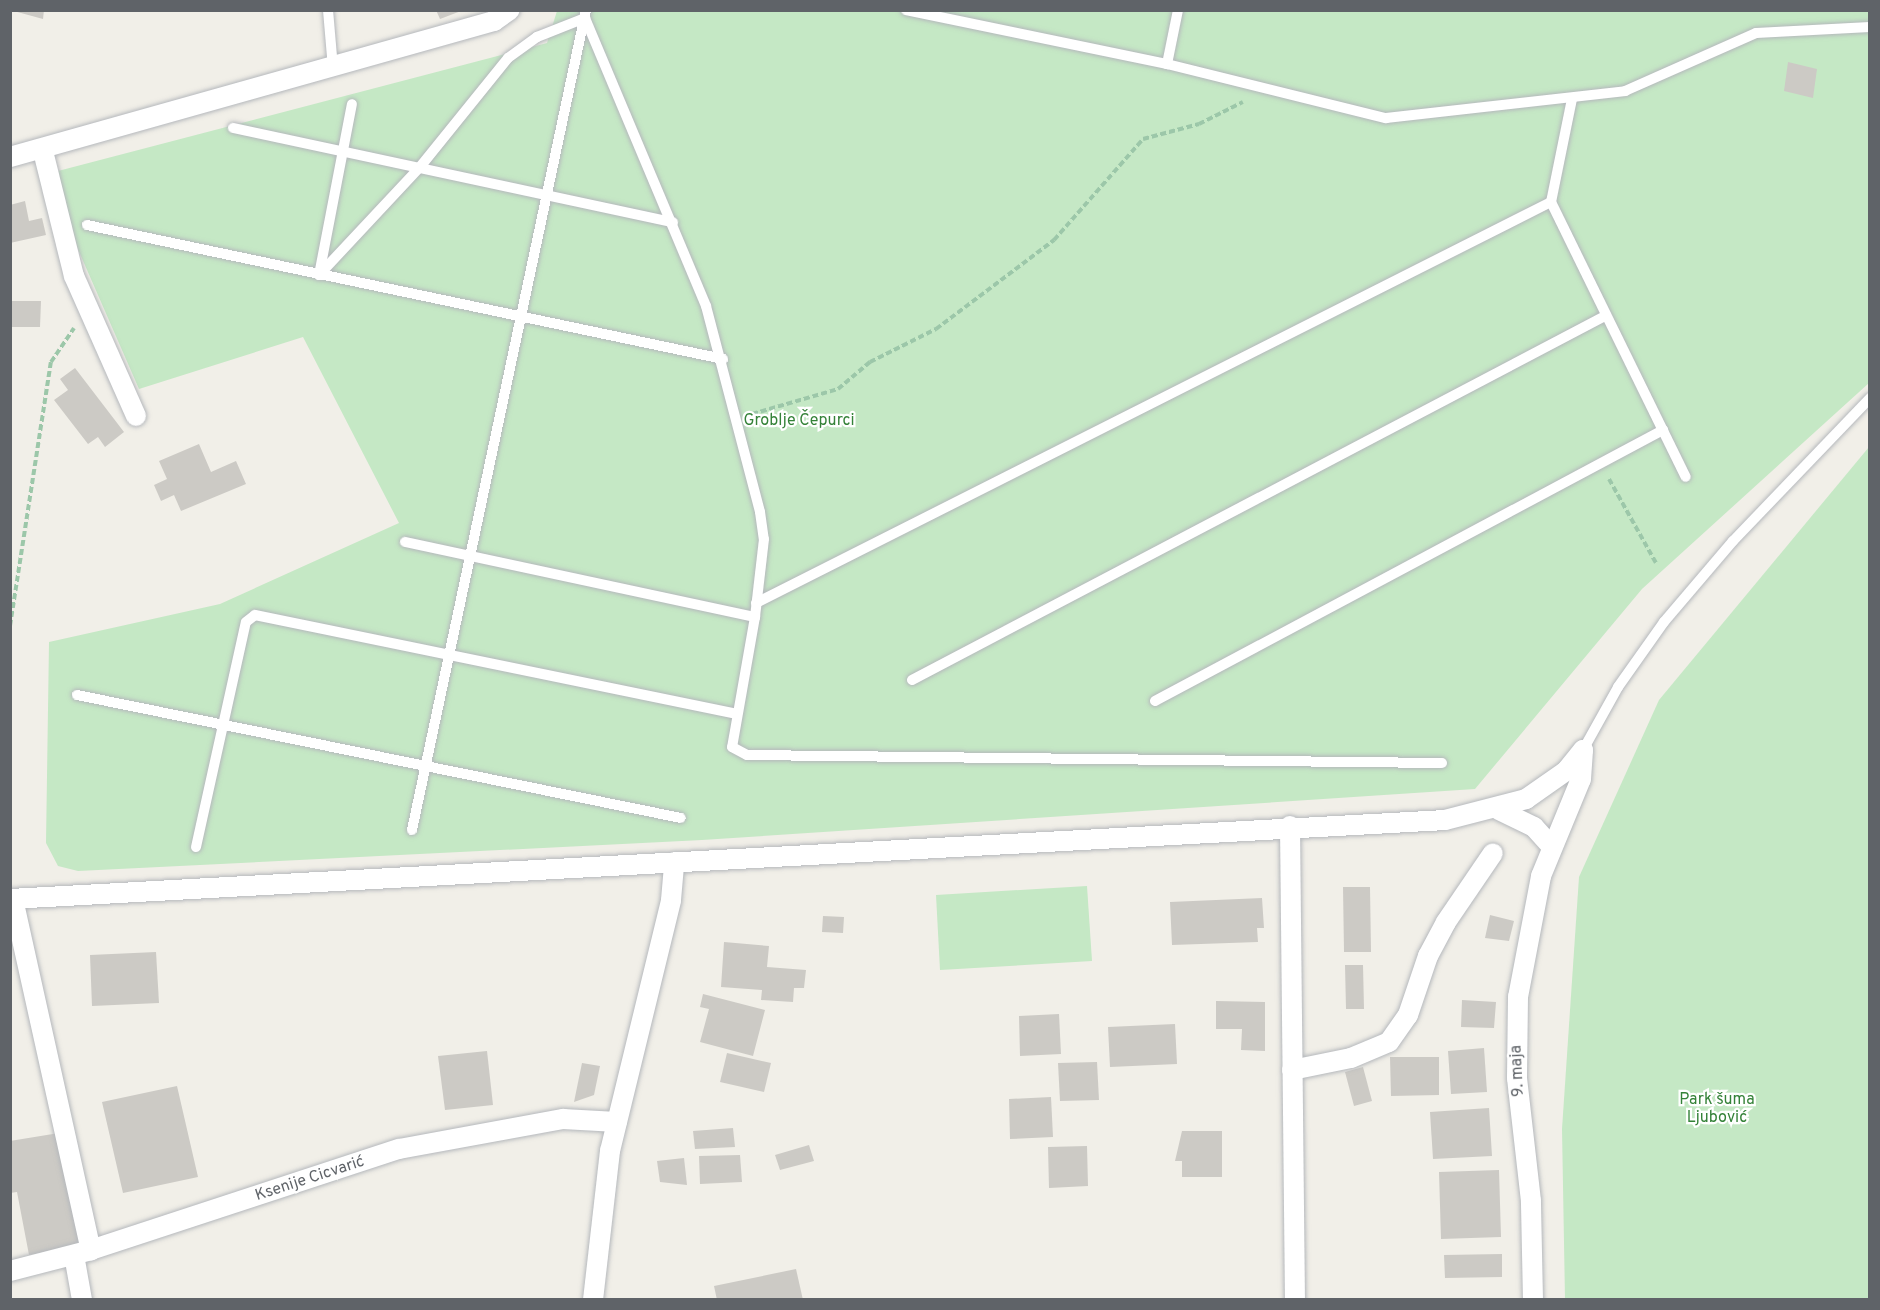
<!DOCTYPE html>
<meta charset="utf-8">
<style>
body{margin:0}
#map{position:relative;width:1880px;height:1310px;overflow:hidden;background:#f1efe8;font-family:Overpass,sans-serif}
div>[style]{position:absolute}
.green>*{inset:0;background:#c5e8c5}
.building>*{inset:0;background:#cccac5}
.path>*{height:4px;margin-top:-2px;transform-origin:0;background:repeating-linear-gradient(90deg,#9cc7a9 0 6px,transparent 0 9px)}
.roads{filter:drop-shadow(0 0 2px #b5b8bc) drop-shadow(0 0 2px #b5b8bc)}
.lane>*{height:10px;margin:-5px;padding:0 5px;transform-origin:5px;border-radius:5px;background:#fff}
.street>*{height:20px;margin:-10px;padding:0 10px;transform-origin:10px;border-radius:10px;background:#fff}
span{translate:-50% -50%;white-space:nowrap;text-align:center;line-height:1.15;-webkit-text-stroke:4.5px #fff;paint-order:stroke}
.park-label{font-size:16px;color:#348238}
.street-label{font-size:16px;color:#5f6368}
.frame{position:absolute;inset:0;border:12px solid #5f6368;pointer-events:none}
</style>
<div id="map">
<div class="green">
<div style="clip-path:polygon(557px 11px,1869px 11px,1869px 383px,1642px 589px,1475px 789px,702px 840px,78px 871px,58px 866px,46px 843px,49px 642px,220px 604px,399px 523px,303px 337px,139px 389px,77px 247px,58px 171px,547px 43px)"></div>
<div style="clip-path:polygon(1869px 447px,1869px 1299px,1565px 1299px,1562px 1129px,1579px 877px,1659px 700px)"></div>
<div style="clip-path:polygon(1087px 886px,1092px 961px,940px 970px,936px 895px)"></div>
</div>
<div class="building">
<div style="clip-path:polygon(10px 10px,44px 10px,43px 19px)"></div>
<div style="clip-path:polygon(436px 10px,461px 10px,461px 11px,440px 19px)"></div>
<div style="clip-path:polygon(1788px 62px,1817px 69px,1813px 98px,1784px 91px)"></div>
<div style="clip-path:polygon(25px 201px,29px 221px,42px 218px,46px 235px,10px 243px,10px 205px)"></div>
<div style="clip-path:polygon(10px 301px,41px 301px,40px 327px,10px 327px)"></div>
<div style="clip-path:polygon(75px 368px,124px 432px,105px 447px,98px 437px,88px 444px,54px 400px,68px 390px,60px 379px)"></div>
<div style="clip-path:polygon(199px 444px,211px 472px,236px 461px,246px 484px,181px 511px,174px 495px,161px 501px,154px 485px,167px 479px,159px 461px)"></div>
<div style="clip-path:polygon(1343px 887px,1370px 887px,1371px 952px,1344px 952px)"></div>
<div style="clip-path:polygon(1262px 898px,1264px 928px,1257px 928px,1258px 942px,1172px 945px,1170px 902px)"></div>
<div style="clip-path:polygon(1490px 915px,1514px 921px,1509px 941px,1485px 938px)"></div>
<div style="clip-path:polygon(823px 916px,844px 917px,843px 933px,822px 932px)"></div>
<div style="clip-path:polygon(724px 942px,769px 946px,767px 967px,806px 970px,804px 988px,794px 988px,793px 1002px,761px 1000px,762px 990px,721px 987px)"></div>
<div style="clip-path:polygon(156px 952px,159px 1003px,92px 1006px,90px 955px)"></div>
<div style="clip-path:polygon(1345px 965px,1363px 965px,1364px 1009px,1346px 1009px)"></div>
<div style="clip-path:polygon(703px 994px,765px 1010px,753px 1056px,700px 1042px,709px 1009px,700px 1007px)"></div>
<div style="clip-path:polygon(1462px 1000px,1496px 1002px,1494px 1028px,1461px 1027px)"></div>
<div style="clip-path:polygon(1216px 1001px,1265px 1002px,1265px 1051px,1241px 1050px,1242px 1029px,1216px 1029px)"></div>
<div style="clip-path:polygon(1059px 1014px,1061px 1054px,1020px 1056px,1019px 1016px)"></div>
<div style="clip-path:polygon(1175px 1024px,1177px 1064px,1110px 1067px,1108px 1027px)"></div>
<div style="clip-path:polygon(1484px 1048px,1487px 1092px,1451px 1094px,1448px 1051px)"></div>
<div style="clip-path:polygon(487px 1051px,493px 1105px,445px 1110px,438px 1056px)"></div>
<div style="clip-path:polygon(727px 1053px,771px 1063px,764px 1092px,720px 1082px)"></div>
<div style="clip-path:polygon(1390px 1057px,1439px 1057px,1439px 1095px,1391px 1096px)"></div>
<div style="clip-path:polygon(1097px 1062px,1099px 1100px,1060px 1101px,1058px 1063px)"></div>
<div style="clip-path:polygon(582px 1063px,600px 1066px,594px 1095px,574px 1102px)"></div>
<div style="clip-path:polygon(1363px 1067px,1372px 1101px,1354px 1106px,1345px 1072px)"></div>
<div style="clip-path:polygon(177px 1086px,198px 1177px,123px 1193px,102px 1102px)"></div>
<div style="clip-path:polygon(1051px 1097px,1053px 1137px,1010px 1139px,1009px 1099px)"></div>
<div style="clip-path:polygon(1489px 1108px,1492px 1156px,1433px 1159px,1430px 1112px)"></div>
<div style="clip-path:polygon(733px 1128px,735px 1147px,695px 1149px,693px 1131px)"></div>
<div style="clip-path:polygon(1182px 1131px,1222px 1131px,1222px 1177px,1182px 1177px,1182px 1161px,1175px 1161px)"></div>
<div style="clip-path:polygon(59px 1133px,80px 1246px,29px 1255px,17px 1192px,10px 1193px,10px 1141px)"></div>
<div style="clip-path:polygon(809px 1145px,814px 1161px,780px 1170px,775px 1155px)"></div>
<div style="clip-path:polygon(1087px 1146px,1088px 1186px,1049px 1188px,1048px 1147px)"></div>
<div style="clip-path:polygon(740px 1155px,742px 1182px,700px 1184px,699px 1156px)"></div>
<div style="clip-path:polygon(684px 1158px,687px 1185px,660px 1182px,657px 1161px)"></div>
<div style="clip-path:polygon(1499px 1170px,1501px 1237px,1441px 1239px,1439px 1172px)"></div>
<div style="clip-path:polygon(1502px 1254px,1502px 1277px,1445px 1278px,1444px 1255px)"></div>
<div style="clip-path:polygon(796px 1269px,803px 1300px,717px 1300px,714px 1286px)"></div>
</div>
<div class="path">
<div style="left:752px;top:414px;width:90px;rotate:-16.2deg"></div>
<div style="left:838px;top:389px;width:42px;rotate:-40.2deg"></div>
<div style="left:870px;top:362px;width:74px;rotate:-26.6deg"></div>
<div style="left:936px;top:329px;width:148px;rotate:-37deg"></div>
<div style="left:1054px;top:240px;width:135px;rotate:-48.6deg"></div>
<div style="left:1143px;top:139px;width:58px;rotate:-15deg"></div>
<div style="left:1199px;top:124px;width:49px;rotate:-26.6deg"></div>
<div style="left:1609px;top:479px;width:96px;rotate:60.8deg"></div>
<div style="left:10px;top:626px;width:267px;rotate:-81.2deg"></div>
<div style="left:51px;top:362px;width:41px;rotate:-55.9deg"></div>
</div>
<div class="roads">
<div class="lane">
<div style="left:328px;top:10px;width:58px;rotate:85.1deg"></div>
<div style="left:906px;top:10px;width:267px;rotate:11.7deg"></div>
<div style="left:1167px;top:64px;width:226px;rotate:13.9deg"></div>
<div style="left:1386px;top:118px;width:241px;rotate:-6.4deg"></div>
<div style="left:1625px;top:91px;width:143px;rotate:-23.9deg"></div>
<div style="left:1756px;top:33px;width:114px;rotate:-3deg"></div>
<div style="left:1167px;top:64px;width:55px;rotate:-78.5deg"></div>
<div style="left:1572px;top:99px;width:105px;rotate:101.5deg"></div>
<div style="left:1551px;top:202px;width:306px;rotate:63.9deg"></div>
<div style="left:233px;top:128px;width:450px;rotate:12.1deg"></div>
<div style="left:87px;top:225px;width:650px;rotate:11.9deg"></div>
<div style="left:319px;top:275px;width:148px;rotate:-46.9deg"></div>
<div style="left:420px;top:167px;width:140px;rotate:-51.1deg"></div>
<div style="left:508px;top:58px;width:36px;rotate:-36deg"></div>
<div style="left:537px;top:37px;width:52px;rotate:-21.6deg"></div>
<div style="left:585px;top:18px;width:312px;rotate:67.2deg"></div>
<div style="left:706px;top:306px;width:213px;rotate:75.3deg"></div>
<div style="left:760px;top:512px;width:27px;rotate:82deg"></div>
<div style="left:764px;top:539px;width:79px;rotate:96.6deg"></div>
<div style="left:755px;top:617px;width:132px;rotate:100deg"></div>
<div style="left:732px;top:747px;width:17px;rotate:28deg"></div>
<div style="left:747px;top:755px;width:695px;rotate:0.66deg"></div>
<div style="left:319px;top:275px;width:174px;rotate:-79.1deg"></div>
<div style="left:405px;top:542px;width:358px;rotate:12.1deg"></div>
<div style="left:756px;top:603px;width:890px;rotate:-26.77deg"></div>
<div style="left:912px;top:680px;width:783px;rotate:-27.71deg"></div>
<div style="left:77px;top:695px;width:616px;rotate:11.51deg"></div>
<div style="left:1155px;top:701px;width:576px;rotate:-28.08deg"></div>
<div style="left:1583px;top:750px;width:72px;rotate:-60.9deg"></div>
<div style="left:1618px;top:687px;width:80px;rotate:-54.7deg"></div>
<div style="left:1664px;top:622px;width:106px;rotate:-49.6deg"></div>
<div style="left:1733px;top:541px;width:198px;rotate:-46.2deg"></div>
<div style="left:412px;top:830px;width:838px;rotate:-78.02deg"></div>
<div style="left:196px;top:847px;width:230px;rotate:-77.5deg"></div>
<div style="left:246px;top:622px;width:11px;rotate:-38deg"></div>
<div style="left:255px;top:615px;width:491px;rotate:11.6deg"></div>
</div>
<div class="street">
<div style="left:43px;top:151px;width:129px;rotate:76.1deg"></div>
<div style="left:74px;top:276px;width:153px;rotate:66.1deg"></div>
<div style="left:10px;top:157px;width:503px;rotate:-15.69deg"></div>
<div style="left:494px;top:21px;width:19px;rotate:-35deg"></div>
<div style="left:1499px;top:810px;width:39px;rotate:26deg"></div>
<div style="left:1534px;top:827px;width:25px;rotate:48deg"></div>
<div style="left:1290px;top:826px;width:474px;rotate:89.4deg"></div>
<div style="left:10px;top:899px;width:1437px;rotate:-3.15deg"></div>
<div style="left:1445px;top:820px;width:84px;rotate:-14.5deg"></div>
<div style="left:1526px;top:799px;width:49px;rotate:-35deg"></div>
<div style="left:1566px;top:771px;width:27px;rotate:-51deg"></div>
<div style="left:13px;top:899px;width:360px;rotate:77.5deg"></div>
<div style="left:1292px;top:1070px;width:60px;rotate:-11.5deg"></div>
<div style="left:1351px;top:1058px;width:41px;rotate:-22.8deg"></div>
<div style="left:1389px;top:1042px;width:33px;rotate:-55deg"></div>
<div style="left:1408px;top:1015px;width:62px;rotate:-71.3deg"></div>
<div style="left:1428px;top:956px;width:38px;rotate:-62deg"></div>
<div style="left:1446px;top:922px;width:83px;rotate:-55.7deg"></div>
<div style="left:74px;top:1255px;width:46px;rotate:79.9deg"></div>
<div style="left:10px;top:1271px;width:84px;rotate:-14.5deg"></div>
<div style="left:91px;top:1250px;width:324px;rotate:-18.2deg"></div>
<div style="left:399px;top:1149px;width:167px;rotate:-10.4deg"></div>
<div style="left:563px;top:1119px;width:54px;rotate:3.2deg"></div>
<div style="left:593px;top:1300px;width:150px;rotate:-83.5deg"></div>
<div style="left:610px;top:1151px;width:258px;rotate:-76.3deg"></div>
<div style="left:671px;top:900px;width:38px;rotate:-85deg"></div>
<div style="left:1533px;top:1300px;width:99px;rotate:-91.2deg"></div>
<div style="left:1531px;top:1201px;width:124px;rotate:-96.5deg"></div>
<div style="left:1517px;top:1078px;width:81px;rotate:-89.3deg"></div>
<div style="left:1518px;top:997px;width:123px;rotate:-79.2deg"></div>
<div style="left:1541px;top:876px;width:105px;rotate:-67.6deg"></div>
<div style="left:1581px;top:779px;width:29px;rotate:-86deg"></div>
</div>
</div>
<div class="park-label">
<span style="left:799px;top:421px">Groblje Čepurci</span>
<span style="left:1717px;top:1109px">Park šuma<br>Ljubović</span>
</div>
<div class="street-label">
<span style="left:1518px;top:1071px;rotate:-93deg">9. maja</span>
<span style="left:310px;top:1179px;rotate:-18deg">Ksenije Cicvarić</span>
</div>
<div class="frame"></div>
</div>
